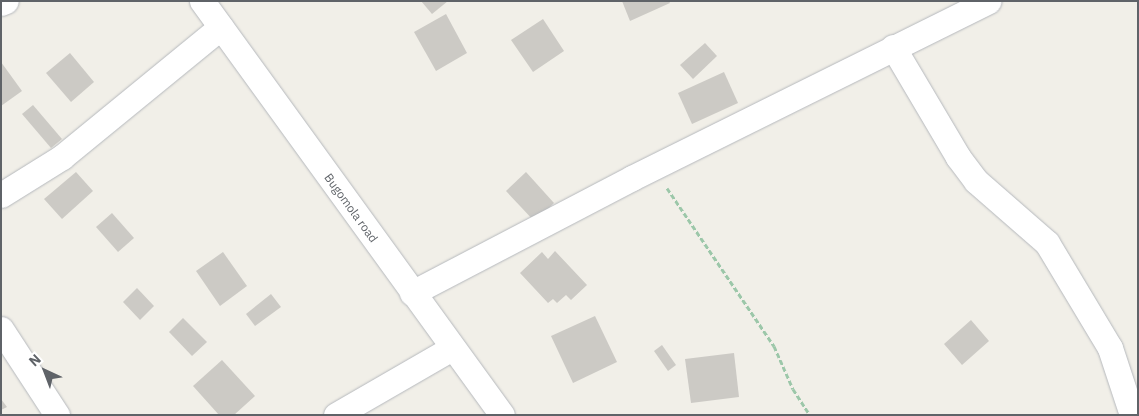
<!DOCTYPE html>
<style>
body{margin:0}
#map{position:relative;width:1139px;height:416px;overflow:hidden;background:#f1efe8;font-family:"IBM Plex Sans",sans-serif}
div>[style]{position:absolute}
.building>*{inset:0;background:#cccac5}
.path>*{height:3px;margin-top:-1.5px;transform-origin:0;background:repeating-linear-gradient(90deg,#9cc7a9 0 5px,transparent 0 7.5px)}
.roads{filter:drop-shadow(0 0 1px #b5b8bc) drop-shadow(0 0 1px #b5b8bc)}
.street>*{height:25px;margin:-12.5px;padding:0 12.5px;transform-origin:12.5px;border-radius:12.5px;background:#fff}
span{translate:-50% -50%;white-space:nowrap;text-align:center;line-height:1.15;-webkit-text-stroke:4px #fff;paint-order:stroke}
.street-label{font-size:12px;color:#5f6368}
.frame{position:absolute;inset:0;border:2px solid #5f6368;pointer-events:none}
.north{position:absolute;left:20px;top:346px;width:50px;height:50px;-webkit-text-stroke:4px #fff;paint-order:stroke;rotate:317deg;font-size:14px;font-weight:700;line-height:20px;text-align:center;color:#5f6368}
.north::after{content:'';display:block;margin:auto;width:18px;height:22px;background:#5f6368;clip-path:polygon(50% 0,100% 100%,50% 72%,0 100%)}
</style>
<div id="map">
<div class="building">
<div style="clip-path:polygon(421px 1px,448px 1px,432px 14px)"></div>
<div style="clip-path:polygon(622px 1px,669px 1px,670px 3px,630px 21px)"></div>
<div style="clip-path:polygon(446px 14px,467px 53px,436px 71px,414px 32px)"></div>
<div style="clip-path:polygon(543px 19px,564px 51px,533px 72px,511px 40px)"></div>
<div style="clip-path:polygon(705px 43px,717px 56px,693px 79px,680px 65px)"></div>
<div style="clip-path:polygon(70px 53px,94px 82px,71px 102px,46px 73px)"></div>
<div style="clip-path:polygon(1px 62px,22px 91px,1px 106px)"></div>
<div style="clip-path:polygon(724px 72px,738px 103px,692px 124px,678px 93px)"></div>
<div style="clip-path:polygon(33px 105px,62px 139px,51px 148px,22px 114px)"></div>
<div style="clip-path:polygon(76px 172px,93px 191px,62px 219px,44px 199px)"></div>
<div style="clip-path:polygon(526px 172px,554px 203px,535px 222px,506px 191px)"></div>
<div style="clip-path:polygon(112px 213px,134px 238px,118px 252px,96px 227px)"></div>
<div style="clip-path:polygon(555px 251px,587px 285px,571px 300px,566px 295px,557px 303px,553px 299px,548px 303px,520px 273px,542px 252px,548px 259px)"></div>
<div style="clip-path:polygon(223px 252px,247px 286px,220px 306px,196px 271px)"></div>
<div style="clip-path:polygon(137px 288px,154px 306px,140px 320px,123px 302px)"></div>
<div style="clip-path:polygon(271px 294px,281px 307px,255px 326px,246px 314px)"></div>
<div style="clip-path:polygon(595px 316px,617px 362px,573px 383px,551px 336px)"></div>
<div style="clip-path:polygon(183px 318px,207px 342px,192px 356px,169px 332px)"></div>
<div style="clip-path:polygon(971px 320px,989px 341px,962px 365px,944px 344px)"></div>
<div style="clip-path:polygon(662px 345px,676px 365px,668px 371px,654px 351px)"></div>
<div style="clip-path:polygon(734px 353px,739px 397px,691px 403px,685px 359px)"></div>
<div style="clip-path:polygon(222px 360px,255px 396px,234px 415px,219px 415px,193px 386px)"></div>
<div style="clip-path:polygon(1px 399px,7px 407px,1px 410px)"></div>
</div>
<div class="path">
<div style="left:667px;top:188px;width:191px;rotate:55.9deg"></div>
<div style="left:774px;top:346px;width:47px;rotate:66.2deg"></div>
<div style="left:793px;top:389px;width:31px;rotate:57deg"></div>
</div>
<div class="roads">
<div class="street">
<div style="left:202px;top:1px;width:511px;rotate:54.07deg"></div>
<div style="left:1px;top:3px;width:5px;rotate:-22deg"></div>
<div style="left:893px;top:47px;width:128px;rotate:59.4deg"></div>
<div style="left:958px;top:157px;width:30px;rotate:53deg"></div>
<div style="left:976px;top:181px;width:94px;rotate:41.1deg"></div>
<div style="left:1047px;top:243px;width:122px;rotate:59deg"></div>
<div style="left:1110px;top:348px;width:71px;rotate:71.8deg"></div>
<div style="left:1px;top:195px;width:72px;rotate:-31.9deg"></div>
<div style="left:62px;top:157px;width:205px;rotate:-39.3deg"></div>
<div style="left:412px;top:293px;width:248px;rotate:-27.6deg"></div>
<div style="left:632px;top:178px;width:398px;rotate:-26.4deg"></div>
<div style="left:1px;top:329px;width:103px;rotate:56.9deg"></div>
<div style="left:336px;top:415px;width:134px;rotate:-30deg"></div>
</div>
</div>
<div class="street-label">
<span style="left:351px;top:208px;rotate:54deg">Bugomola road</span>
</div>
<div class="frame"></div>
<div class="north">N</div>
</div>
